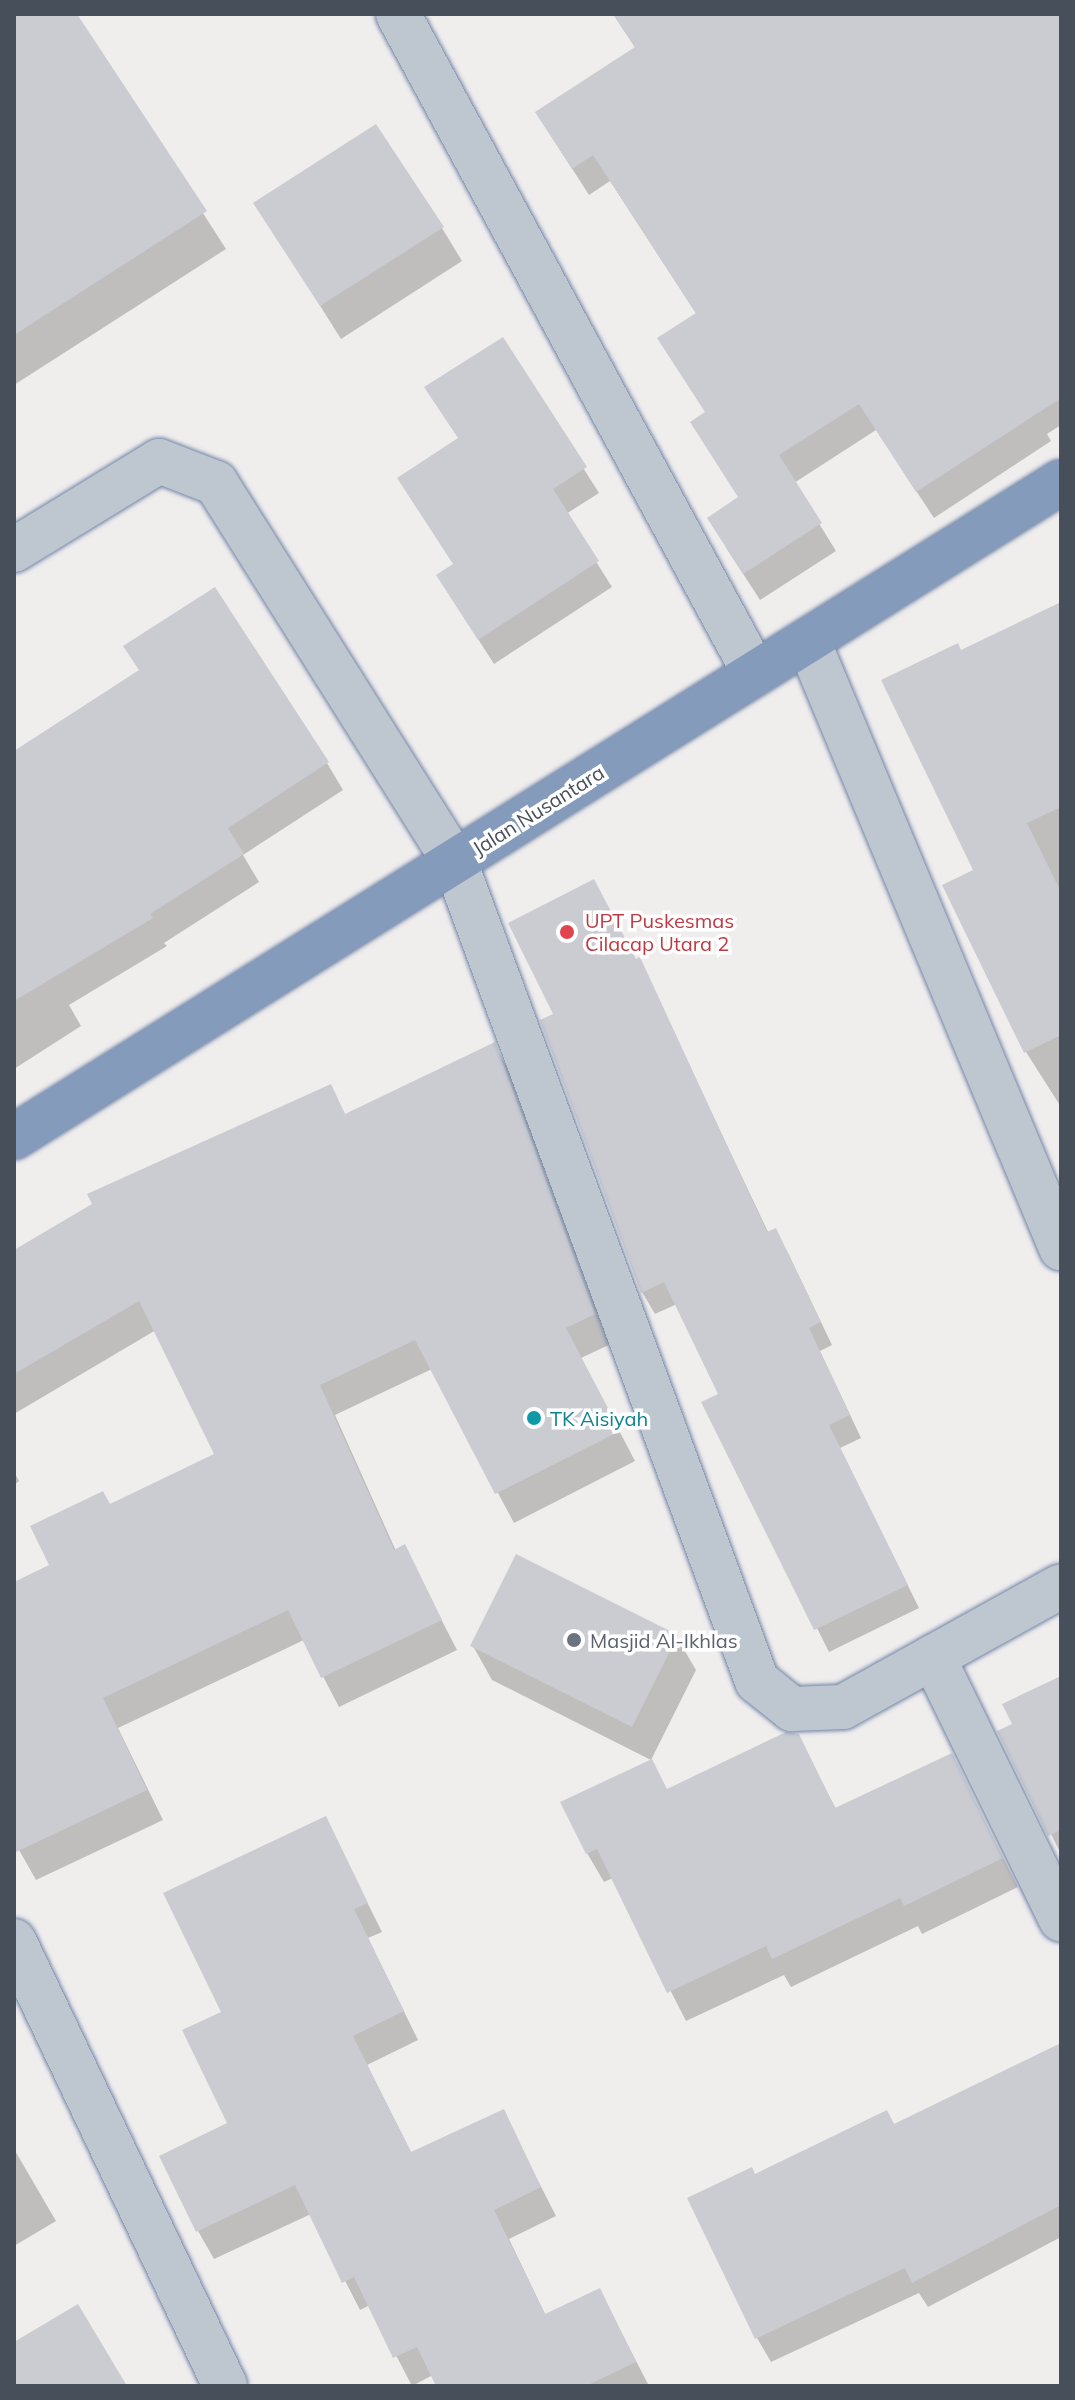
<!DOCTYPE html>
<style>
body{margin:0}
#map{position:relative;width:1075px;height:2400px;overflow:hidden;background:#f0eded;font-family:Mulish,sans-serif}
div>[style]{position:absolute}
.shadow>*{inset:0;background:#0003}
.building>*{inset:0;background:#caccd2}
.roads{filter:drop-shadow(0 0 2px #7186a7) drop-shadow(0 0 2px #7186a7)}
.minor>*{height:44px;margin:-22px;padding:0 22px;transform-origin:22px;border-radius:22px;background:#bec6cf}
.highway>*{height:44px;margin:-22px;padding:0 22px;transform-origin:22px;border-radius:22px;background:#859bbc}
.dots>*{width:22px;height:22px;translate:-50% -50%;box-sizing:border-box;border:4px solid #fff;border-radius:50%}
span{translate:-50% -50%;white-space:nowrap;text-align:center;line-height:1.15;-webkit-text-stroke:7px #fff;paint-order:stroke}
.street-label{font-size:20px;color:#464f5a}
.health-label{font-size:20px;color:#be3a42}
.left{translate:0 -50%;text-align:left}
.culture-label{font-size:20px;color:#0d838f}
.worship-label{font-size:20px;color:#5b616d}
.frame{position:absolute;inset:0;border:16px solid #464f5a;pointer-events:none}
</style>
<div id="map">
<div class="shadow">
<div style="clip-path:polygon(14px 14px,75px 14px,226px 249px,14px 385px)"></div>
<div style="clip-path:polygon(613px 14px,1061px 14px,1061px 425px,1047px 434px,1051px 441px,934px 518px,876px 430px,794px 483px,836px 551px,760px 600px,725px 546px,740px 499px,707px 414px,697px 315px,610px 181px,589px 195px,553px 139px,636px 49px)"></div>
<div style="clip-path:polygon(256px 204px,442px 228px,462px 261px,341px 339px)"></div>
<div style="clip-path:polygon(502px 340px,599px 493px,566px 514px,612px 587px,494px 664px,453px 600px,459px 440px)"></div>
<div style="clip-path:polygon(1061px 604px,1061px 1107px,1026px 1052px,944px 886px,976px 871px,961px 653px)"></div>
<div style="clip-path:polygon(14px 753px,327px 763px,343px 790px,243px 855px,259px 882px,164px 943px,167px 946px,69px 1005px,81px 1026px,14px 1069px)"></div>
<div style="clip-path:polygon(639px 959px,769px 1234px,788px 1253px,832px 1345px,820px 1351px,861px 1438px,840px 1448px,919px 1608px,829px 1652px,704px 1403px,721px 1395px,677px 1304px,655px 1314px,642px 1292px)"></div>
<div style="clip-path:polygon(494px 1045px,511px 1074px,611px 1344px,581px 1358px,635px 1461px,514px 1523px,432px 1369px,335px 1415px,396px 1551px,404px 1547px,457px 1650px,339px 1707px,304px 1640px,118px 1728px,163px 1820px,36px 1880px,14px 1841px,14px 1584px,52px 1566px,110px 1506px,217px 1455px,156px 1330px,14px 1414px,14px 1253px,94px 1204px,90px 1195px,330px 1087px,346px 1116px)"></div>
<div style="clip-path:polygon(14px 1472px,19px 1481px,14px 1485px)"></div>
<div style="clip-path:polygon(676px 1636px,696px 1670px,651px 1760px,492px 1680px,473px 1646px)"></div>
<div style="clip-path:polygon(1061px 1678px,1061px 1854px,1000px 1732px,1014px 1725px)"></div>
<div style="clip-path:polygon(798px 1736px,836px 1809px,951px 1755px,1018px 1887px,922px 1934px,918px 1926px,791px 1987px,784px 1975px,686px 2021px,613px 1878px,604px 1882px,587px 1853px,668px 1791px)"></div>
<div style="clip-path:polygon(325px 1818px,382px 1932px,368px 1938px,418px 2040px,367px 2065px,412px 2154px,503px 2112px,556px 2216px,509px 2239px,546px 2316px,600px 2291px,649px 2386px,439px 2386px,433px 2375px,412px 2386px,370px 2305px,360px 2310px,311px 2214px,214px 2259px,198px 2231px,230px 2124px,223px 2013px)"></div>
<div style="clip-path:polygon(1061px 2046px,1061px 2237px,928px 2307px,919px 2293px,771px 2362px,757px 2338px,755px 2176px,894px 2126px)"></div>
<div style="clip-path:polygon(14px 2149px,56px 2221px,14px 2246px)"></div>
</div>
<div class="building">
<div style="clip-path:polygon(14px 14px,77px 14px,207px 211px,14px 335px)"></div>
<div style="clip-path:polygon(613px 14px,1061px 14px,1061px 398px,916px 492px,859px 404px,779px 455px,822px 523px,743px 574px,707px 518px,738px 497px,690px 422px,705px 412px,657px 338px,696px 313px,593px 155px,572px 169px,535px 112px,635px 47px)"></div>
<div style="clip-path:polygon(376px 124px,444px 227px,320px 306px,253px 203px)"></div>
<div style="clip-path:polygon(503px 337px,587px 467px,553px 489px,599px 561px,478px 640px,436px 575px,453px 564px,397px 478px,458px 438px,424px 387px)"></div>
<div style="clip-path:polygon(215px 587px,329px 762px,228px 828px,244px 854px,150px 914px,153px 918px,14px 1001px,14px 751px,139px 670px,123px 646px)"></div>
<div style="clip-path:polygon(1061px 602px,1061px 807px,1027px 823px,1061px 892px,1061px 1035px,1024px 1053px,942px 885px,973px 870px,881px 680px,958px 643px,961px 650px)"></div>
<div style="clip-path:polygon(594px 879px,636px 959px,640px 957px,767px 1232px,776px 1228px,821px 1322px,809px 1328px,850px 1415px,829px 1425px,908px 1585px,814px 1630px,701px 1402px,718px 1394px,664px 1282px,641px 1293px,540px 1020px,553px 1014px,508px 923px)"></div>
<div style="clip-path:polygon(495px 1042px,595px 1314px,566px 1328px,620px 1431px,495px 1494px,415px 1340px,320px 1385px,394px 1550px,405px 1544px,442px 1620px,321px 1678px,288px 1610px,103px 1698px,147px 1790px,14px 1853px,14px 1582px,49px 1565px,30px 1526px,103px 1491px,110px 1504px,214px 1454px,139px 1301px,14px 1374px,14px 1250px,92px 1204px,87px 1194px,331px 1084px,345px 1114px)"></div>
<div style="clip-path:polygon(516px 1554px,678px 1635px,632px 1727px,470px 1646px)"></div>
<div style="clip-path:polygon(1061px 1676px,1061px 1830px,1048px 1836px,997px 1731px,1012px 1724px,1002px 1704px)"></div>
<div style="clip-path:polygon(786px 1732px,799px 1734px,835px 1808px,952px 1753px,1003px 1858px,904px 1906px,900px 1898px,772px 1959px,766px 1946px,667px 1993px,597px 1849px,586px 1854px,560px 1802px,652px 1759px,667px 1789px)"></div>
<div style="clip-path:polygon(326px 1816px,368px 1903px,354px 1909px,404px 2011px,353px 2036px,411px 2152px,504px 2109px,541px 2187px,494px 2210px,545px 2314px,600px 2288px,636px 2362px,586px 2386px,436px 2386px,417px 2347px,393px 2358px,354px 2277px,342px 2283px,295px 2185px,196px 2232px,159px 2156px,227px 2123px,182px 2030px,221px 2012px,163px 1893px)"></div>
<div style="clip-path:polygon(1061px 2043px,1061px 2205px,912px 2283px,905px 2268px,755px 2339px,687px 2198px,752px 2167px,755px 2174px,887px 2110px,894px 2124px)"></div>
<div style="clip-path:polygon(78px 2304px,127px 2386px,14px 2386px,14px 2342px)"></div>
</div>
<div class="roads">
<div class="minor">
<div style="left:398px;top:14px;width:750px;rotate:61.59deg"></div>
<div style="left:14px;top:550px;width:170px;rotate:-31.5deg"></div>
<div style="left:159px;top:461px;width:61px;rotate:21.1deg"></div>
<div style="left:216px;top:483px;width:448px;rotate:57.8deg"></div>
<div style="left:455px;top:862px;width:873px;rotate:69.76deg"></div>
<div style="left:757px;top:1681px;width:45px;rotate:38.7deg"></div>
<div style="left:792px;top:1709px;width:51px;rotate:-2.2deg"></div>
<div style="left:843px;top:1707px;width:249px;rotate:-29deg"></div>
<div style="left:808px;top:641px;width:658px;rotate:67.37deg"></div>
<div style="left:933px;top:1657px;width:292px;rotate:64deg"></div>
<div style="left:14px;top:1941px;width:492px;rotate:64.6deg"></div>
</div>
<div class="highway">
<div style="left:14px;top:1137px;width:1235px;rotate:-32.03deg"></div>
</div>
</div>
<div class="dots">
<div style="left:567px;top:932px;background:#e0444e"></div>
<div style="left:534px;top:1418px;background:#0f9aa8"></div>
<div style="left:574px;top:1640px;background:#6b7280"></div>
</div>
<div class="street-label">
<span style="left:538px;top:810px;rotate:-32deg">Jalan Nusantara</span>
</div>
<div class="health-label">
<span class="left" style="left:585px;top:932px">UPT Puskesmas<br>Cilacap Utara 2</span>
</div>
<div class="culture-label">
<span class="left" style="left:550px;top:1418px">TK Aisiyah</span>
</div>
<div class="worship-label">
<span class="left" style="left:590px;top:1640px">Masjid Al-Ikhlas</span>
</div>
<div class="frame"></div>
</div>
